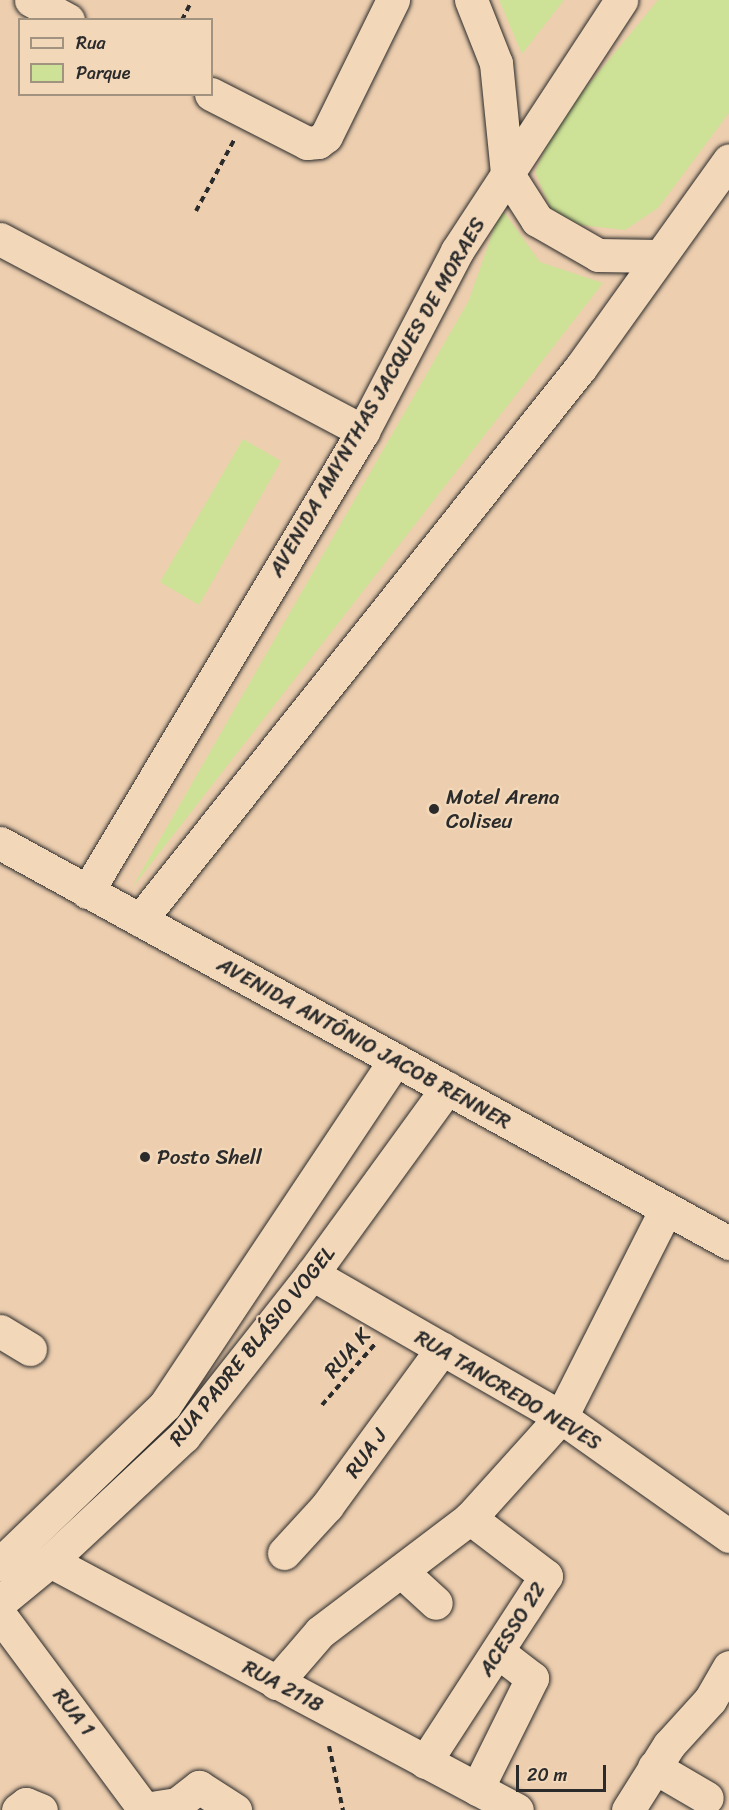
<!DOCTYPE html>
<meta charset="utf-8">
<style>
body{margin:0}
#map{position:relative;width:729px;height:1810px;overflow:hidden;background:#edceaf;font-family:Sriracha,sans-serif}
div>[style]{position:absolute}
.green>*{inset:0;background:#cee297}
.path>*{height:4px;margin-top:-2px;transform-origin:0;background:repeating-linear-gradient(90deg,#2b2b2b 0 6px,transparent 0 10.5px)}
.roads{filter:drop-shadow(0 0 2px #2b2b2b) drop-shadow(0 0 2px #2b2b2b)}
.minor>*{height:33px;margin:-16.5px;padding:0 16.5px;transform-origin:16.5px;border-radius:16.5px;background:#f2d7b9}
.major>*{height:33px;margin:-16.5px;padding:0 16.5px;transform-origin:16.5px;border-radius:16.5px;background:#f2d7b9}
.dots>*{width:16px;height:16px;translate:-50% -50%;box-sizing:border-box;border:3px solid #f2d7b9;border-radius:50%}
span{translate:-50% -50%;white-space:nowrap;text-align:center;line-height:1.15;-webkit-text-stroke:4.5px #f2d7b9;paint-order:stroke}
.street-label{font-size:21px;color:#2b2b2b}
.poi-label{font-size:21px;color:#2b2b2b}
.left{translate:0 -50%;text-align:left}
.legend{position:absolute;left:18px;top:18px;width:195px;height:78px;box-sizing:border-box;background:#f2d7b9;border:2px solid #a29280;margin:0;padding:8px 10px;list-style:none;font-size:18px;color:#2b2b2b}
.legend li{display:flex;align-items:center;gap:12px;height:30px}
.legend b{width:30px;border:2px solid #a29280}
.scale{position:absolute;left:516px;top:1765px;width:90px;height:27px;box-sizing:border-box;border:3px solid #2b2b2b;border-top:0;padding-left:8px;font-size:18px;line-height:21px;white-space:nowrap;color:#2b2b2b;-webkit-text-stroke:4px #f2d7b9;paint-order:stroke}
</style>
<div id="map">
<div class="green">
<div style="clip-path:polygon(499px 0,564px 0,522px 54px)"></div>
<div style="clip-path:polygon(658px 0,729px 0,729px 113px,658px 208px,625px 230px,580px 225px,551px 209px,535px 172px,556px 124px)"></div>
<div style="clip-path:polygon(501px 208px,540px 262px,603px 283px,132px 888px,469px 300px)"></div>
<div style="clip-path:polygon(243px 439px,281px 461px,199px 605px,160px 582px)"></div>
</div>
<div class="path">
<div style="left:182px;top:20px;width:20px;rotate:-63deg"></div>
<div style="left:196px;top:211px;width:81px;rotate:-61.8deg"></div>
<div style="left:322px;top:1405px;width:81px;rotate:-49deg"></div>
<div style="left:329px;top:1746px;width:66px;rotate:77.7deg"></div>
</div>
<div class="roads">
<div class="minor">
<div style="left:31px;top:0;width:42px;rotate:28.4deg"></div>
<div style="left:471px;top:0;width:68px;rotate:68.4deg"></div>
<div style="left:496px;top:63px;width:111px;rotate:84.3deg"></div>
<div style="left:507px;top:173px;width:56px;rotate:57.4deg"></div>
<div style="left:537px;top:220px;width:70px;rotate:29.8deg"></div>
<div style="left:598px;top:255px;width:61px;rotate:0.9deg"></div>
<div style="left:211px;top:94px;width:108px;rotate:27deg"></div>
<div style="left:307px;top:143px;width:11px;rotate:-5deg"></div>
<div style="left:318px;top:142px;width:10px;rotate:-37deg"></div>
<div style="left:326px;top:136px;width:152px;rotate:-63.8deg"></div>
<div style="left:0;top:239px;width:411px;rotate:27.9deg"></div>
<div style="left:87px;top:892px;width:537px;rotate:-59.09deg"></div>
<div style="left:363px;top:431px;width:203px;rotate:-62.4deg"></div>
<div style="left:457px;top:251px;width:300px;rotate:-56.8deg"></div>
<div style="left:140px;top:920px;width:707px;rotate:-51.43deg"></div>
<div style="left:581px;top:367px;width:254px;rotate:-54.4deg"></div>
<div style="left:312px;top:1274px;width:287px;rotate:29.9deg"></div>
<div style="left:561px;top:1417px;width:206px;rotate:35.3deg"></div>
<div style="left:0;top:1331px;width:35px;rotate:31deg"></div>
<div style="left:284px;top:1553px;width:64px;rotate:-47.5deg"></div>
<div style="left:327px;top:1506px;width:195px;rotate:-53.8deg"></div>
<div style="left:50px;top:1561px;width:529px;rotate:28.07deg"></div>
<div style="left:0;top:1564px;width:229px;rotate:-43.9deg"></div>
<div style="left:165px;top:1405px;width:415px;rotate:-56.3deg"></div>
<div style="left:401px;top:1571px;width:47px;rotate:42.4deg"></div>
<div style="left:0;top:1602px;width:65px;rotate:-39.4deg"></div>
<div style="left:50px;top:1561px;width:183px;rotate:-43deg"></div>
<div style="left:184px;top:1436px;width:206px;rotate:-51.7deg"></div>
<div style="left:312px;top:1274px;width:230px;rotate:-54deg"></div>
<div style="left:0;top:1615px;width:243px;rotate:53.4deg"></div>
<div style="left:276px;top:1683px;width:67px;rotate:-49.2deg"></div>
<div style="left:320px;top:1632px;width:188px;rotate:-37.2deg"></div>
<div style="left:470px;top:1518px;width:136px;rotate:-48deg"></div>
<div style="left:561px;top:1417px;width:233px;rotate:-63.2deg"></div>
<div style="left:425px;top:1762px;width:222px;rotate:-57deg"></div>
<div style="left:546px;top:1576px;width:96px;rotate:-142.7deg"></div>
<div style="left:654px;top:1767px;width:61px;rotate:30.3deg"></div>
<div style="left:477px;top:1789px;width:124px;rotate:-63.6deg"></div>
<div style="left:532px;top:1678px;width:43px;rotate:-142.6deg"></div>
<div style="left:145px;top:1809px;width:32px;rotate:-9deg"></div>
<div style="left:177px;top:1804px;width:28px;rotate:-38deg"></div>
<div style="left:199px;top:1787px;width:43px;rotate:32.6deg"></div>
<div style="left:18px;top:1810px;width:10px;rotate:-37deg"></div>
<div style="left:26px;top:1804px;width:16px;rotate:22deg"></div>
<div style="left:628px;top:1810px;width:77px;rotate:-57.8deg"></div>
<div style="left:669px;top:1745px;width:61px;rotate:-47.7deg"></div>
<div style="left:710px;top:1700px;width:38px;rotate:-60deg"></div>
</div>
<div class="major">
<div style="left:0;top:843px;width:832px;rotate:28.75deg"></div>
</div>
</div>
<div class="dots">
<div style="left:434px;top:809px;background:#2b2b2b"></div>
<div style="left:145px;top:1157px;background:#2b2b2b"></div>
</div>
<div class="street-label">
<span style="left:377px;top:397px;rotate:-60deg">AVENIDA AMYNTHAS JACQUES DE MORAES</span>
<span style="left:364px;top:1043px;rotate:29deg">AVENIDA ANTÔNIO JACOB RENNER</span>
<span style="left:252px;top:1346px;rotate:-51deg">RUA PADRE BLÁSIO VOGEL</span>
<span style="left:347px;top:1353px;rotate:-49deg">RUA K</span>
<span style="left:508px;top:1390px;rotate:31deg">RUA TANCREDO NEVES</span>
<span style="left:366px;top:1453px;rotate:-54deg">RUA J</span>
<span style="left:512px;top:1629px;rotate:-58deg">ACESSO 22</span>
<span style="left:283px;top:1686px;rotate:28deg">RUA 2118</span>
<span style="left:74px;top:1712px;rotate:52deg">RUA 1</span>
</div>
<div class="poi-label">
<span class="left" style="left:446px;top:809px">Motel Arena<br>Coliseu</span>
<span class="left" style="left:157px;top:1157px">Posto Shell</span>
</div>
<ul class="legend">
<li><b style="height:8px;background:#f2d7b9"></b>Rua</li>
<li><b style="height:16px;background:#cee297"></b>Parque</li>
</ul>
<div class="scale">20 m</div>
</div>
